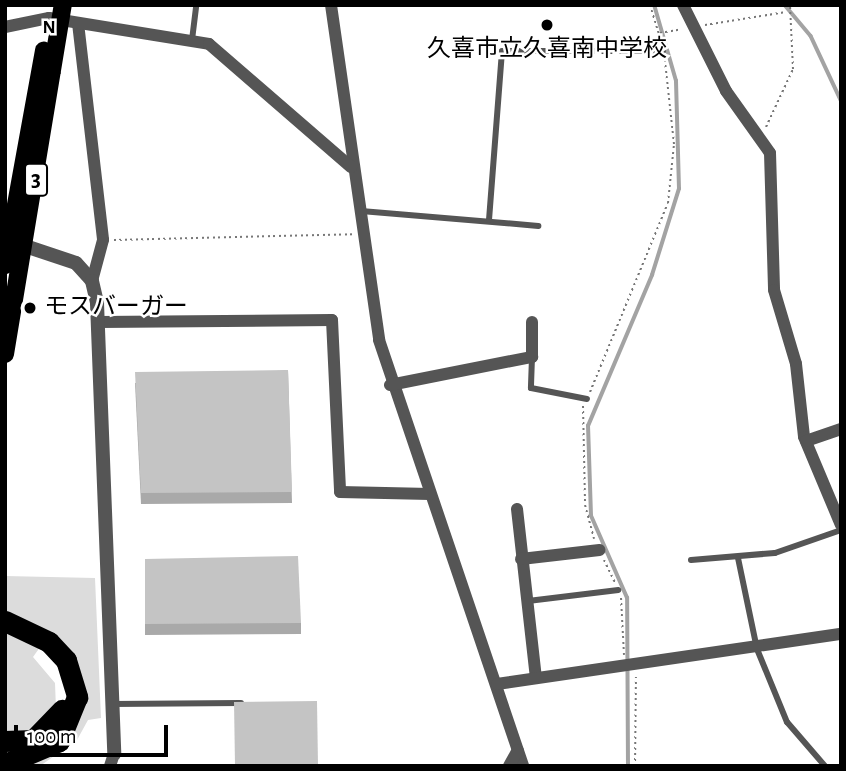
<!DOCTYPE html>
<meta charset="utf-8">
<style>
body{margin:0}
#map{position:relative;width:846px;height:771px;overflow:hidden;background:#fff;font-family:"Alegreya Sans","Noto Sans JP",sans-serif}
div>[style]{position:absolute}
.green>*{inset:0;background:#dcdcdc}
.stream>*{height:3.5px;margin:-1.75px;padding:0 1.75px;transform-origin:1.75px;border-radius:1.75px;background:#a3a3a3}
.path>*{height:2px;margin-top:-1px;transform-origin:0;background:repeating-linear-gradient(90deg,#777 0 2px,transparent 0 5.5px)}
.service>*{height:6px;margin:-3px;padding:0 3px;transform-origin:3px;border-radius:3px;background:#555}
.minor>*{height:12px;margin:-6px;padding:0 6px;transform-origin:6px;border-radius:6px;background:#555}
.tertiary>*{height:14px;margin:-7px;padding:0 7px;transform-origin:7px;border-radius:7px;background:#555}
.primary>*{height:18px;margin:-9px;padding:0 9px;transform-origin:9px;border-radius:9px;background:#000}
.motorway>*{height:21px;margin:-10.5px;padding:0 10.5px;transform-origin:10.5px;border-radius:10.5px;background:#000}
.wall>*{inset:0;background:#a9a9a9}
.building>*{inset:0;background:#c4c4c4}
.dots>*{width:19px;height:19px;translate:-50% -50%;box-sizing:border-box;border:4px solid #fff;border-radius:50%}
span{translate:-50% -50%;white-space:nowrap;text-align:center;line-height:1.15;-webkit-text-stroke:5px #fff;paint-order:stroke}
.shield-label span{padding:2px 5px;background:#fff;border:2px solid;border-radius:5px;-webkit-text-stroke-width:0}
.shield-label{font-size:23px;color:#000;font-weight:700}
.poi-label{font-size:24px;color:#000}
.left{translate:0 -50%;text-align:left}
.frame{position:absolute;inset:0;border:7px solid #000;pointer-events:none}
.north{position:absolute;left:14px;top:14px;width:70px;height:70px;-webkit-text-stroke:5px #fff;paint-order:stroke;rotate:0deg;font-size:19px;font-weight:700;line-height:28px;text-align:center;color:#000}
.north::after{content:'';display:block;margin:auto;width:24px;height:32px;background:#000;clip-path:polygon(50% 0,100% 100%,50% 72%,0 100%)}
.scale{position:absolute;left:14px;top:725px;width:154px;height:32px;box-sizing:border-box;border:4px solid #000;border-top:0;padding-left:9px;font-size:21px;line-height:24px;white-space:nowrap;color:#000;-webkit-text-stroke:5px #fff;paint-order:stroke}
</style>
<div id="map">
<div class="green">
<div style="clip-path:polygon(5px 576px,95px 578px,101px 718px,88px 720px,77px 740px,40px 766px,23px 766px,80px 716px,48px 636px,33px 657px,55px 683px,56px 709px,41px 729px,5px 735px)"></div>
</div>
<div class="stream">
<div style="left:785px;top:5px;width:40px;rotate:50deg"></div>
<div style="left:811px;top:36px;width:71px;rotate:64.9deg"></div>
<div style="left:628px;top:766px;width:168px;rotate:-90.3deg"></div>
<div style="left:627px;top:598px;width:90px;rotate:-113.7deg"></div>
<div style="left:591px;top:516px;width:90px;rotate:-91.9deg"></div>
<div style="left:588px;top:426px;width:164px;rotate:-67deg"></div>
<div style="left:652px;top:275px;width:90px;rotate:-72.6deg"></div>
<div style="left:679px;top:189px;width:108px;rotate:-91.6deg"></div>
<div style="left:676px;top:81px;width:79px;rotate:-106.1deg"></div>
</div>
<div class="path">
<div style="left:650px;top:5px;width:39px;rotate:73deg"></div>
<div style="left:705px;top:25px;width:82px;rotate:-9.1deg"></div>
<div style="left:660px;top:33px;width:22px;rotate:-10deg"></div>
<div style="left:766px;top:127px;width:64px;rotate:-65deg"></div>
<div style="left:793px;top:69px;width:64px;rotate:-92.7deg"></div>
<div style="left:114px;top:240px;width:240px;rotate:-1.4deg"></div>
<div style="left:590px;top:392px;width:204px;rotate:-67.6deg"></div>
<div style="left:668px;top:203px;width:59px;rotate:-84.2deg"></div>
<div style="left:674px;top:144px;width:83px;rotate:-96.2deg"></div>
<div style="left:583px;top:406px;width:99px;rotate:88.8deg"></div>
<div style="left:585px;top:505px;width:35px;rotate:75deg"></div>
<div style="left:604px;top:560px;width:25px;rotate:64deg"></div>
<div style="left:621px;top:598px;width:57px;rotate:87deg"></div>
<div style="left:635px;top:766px;width:89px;rotate:-89.4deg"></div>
</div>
<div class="service">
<div style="left:192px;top:40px;width:35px;rotate:-83deg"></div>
<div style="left:361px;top:211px;width:178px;rotate:4.8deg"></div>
<div style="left:489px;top:220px;width:169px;rotate:-85.6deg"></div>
<div style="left:502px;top:51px;width:161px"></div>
<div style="left:532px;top:357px;width:31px;rotate:92deg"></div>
<div style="left:531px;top:388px;width:57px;rotate:11.1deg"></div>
<div style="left:738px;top:558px;width:93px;rotate:78.2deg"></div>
<div style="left:757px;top:649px;width:79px;rotate:67.7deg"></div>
<div style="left:787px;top:722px;width:58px;rotate:49.2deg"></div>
<div style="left:691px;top:560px;width:84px;rotate:-4.8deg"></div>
<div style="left:775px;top:553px;width:70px;rotate:-19.2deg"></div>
<div style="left:528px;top:601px;width:91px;rotate:-7deg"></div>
<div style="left:112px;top:704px;width:129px;rotate:-0.4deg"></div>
</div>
<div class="minor">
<div style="left:331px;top:5px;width:338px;rotate:81.8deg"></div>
<div style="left:379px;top:340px;width:450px;rotate:71.3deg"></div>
<div style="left:683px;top:5px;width:96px;rotate:63.4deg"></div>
<div style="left:726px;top:91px;width:76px;rotate:54.6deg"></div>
<div style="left:770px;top:153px;width:137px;rotate:88.3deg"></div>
<div style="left:774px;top:290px;width:77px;rotate:73.4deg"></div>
<div style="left:796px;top:364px;width:73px;rotate:83.7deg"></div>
<div style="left:804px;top:437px;width:95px;rotate:67.2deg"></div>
<div style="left:78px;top:23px;width:218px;rotate:83.4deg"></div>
<div style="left:103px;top:240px;width:42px;rotate:105deg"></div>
<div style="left:5px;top:27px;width:45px;rotate:-11.6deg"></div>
<div style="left:49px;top:18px;width:162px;rotate:9.2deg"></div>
<div style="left:209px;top:44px;width:188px;rotate:40.9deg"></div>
<div style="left:99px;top:322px;width:233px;rotate:-0.5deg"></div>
<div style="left:332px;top:320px;width:172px;rotate:87.3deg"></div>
<div style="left:340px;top:492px;width:90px;rotate:1.3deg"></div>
<div style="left:390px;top:385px;width:145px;rotate:-11.2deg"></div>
<div style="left:532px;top:357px;width:35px;rotate:-90deg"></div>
<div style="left:806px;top:441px;width:37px;rotate:-19deg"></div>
<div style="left:517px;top:509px;width:170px;rotate:83.6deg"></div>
<div style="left:521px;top:559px;width:79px;rotate:-6.6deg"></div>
<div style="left:497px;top:684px;width:348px;rotate:-8.3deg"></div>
<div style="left:110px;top:766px;width:13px;rotate:-72deg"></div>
<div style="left:509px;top:766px;width:18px;rotate:-61deg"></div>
</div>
<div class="tertiary">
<div style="left:13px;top:242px;width:66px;rotate:18.4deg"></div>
<div style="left:76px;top:263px;width:24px;rotate:48deg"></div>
<div style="left:92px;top:281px;width:23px;rotate:77deg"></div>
<div style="left:97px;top:303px;width:451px;rotate:87.8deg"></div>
</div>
<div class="primary">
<div style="left:5px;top:265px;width:218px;rotate:-79.7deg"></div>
<div style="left:5px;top:354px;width:354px;rotate:-80.6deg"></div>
</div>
<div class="motorway">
<div style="left:5px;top:621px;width:49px;rotate:25.5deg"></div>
<div style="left:49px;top:642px;width:25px;rotate:47deg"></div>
<div style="left:66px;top:660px;width:39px;rotate:73deg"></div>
<div style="left:77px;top:697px;width:48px;rotate:112.2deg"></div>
<div style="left:59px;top:741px;width:59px;rotate:156.9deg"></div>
<div style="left:5px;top:741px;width:28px;rotate:-2deg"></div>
<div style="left:33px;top:740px;width:42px;rotate:-46deg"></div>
</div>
<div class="wall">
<div style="clip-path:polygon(288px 370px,292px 503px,141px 504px,135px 383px)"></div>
<div style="clip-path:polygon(145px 559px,301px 623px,301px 634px,145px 635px)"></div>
</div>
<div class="building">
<div style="clip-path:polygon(288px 370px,292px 492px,141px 493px,135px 372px)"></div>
<div style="clip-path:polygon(298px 556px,301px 623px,145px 624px,145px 559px)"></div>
<div style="clip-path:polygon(317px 701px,318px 766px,235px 766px,234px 702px)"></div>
</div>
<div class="dots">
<div style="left:547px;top:25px;background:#000"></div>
<div style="left:30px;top:308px;background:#000"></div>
</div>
<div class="shield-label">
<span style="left:36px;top:180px">3</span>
</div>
<div class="poi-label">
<span style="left:547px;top:50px">久喜市立久喜南中学校</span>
<span class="left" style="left:44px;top:308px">モスバーガー</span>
</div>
<div class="frame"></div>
<div class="north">N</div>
<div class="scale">100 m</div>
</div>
